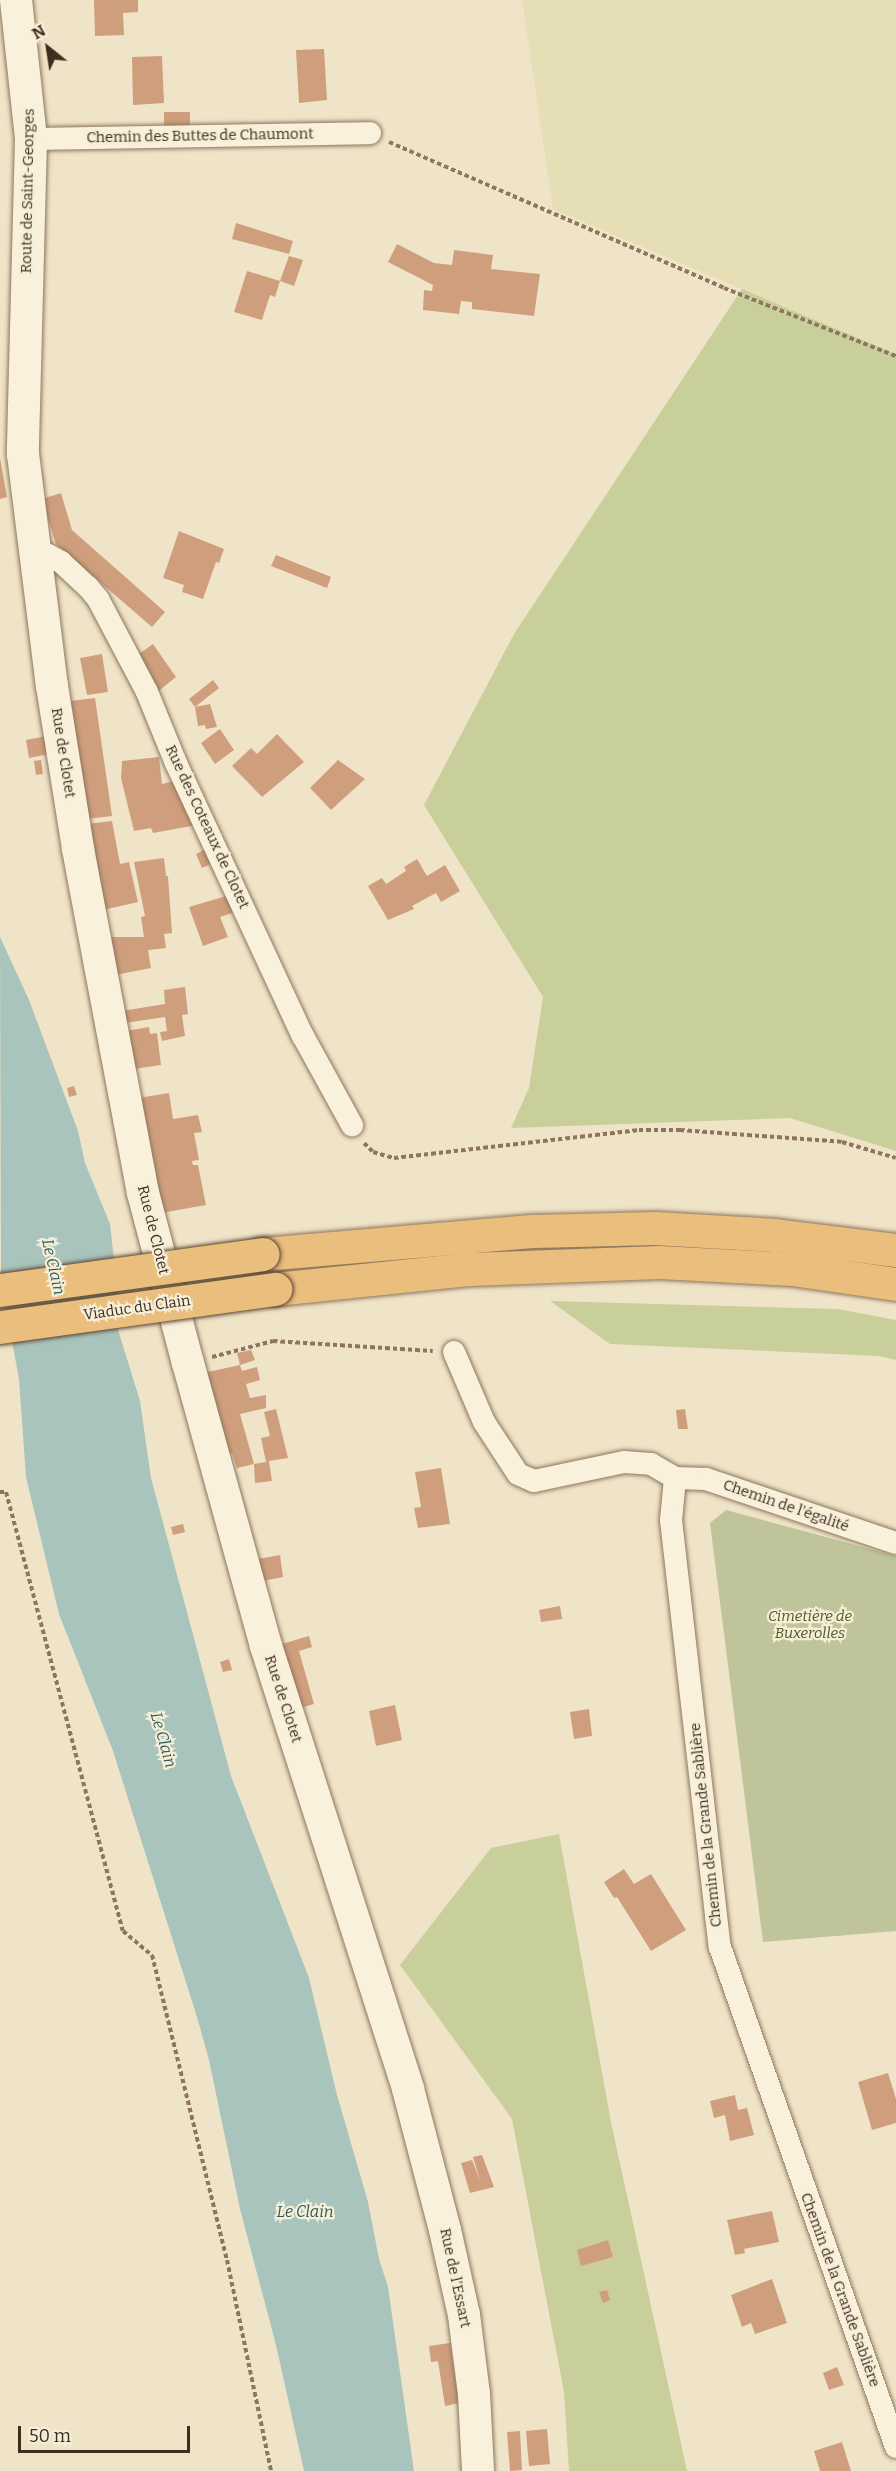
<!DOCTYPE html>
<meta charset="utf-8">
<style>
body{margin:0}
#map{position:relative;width:896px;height:2471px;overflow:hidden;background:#f0e4c8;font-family:Bitter,serif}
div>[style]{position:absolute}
.farmland>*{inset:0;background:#e6deb5}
.green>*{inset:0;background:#c9cf9b}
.cemetery>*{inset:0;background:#bfc49a}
.water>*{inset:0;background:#a9c4bc}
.building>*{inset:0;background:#cf9f7d}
.path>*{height:4px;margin-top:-2px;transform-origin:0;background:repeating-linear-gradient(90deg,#8d765c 0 4.5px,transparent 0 7.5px)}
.roads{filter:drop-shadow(0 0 2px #8d765c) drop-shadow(0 0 2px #8d765c)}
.minor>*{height:22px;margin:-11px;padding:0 11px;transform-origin:11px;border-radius:11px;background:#faf1dc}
.secondary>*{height:32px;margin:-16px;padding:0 16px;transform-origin:16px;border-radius:16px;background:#faf1dc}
.trunk>*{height:33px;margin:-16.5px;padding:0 16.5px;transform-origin:16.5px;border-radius:16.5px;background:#eabe7c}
.bridges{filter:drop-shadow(0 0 2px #5b4430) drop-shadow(0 0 2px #5b4430)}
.trunk-bridge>*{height:33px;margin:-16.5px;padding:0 16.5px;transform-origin:16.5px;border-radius:16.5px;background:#eabe7c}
span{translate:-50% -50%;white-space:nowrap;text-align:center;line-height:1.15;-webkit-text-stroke:4.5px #f7eed8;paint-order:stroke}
.street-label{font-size:15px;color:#3d2e20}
.park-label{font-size:15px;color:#4d5a26;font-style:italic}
.water-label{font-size:16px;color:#2f5d5a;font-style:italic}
.north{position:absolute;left:18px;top:18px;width:60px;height:60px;-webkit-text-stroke:4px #f7eed8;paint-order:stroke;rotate:330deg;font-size:16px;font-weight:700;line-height:24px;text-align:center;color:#3d2e20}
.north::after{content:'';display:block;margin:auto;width:21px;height:27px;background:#3d2e20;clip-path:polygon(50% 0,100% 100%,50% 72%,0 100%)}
.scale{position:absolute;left:18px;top:2426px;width:172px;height:27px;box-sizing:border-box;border:3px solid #3d2e20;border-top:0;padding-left:8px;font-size:18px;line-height:21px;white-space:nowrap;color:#3d2e20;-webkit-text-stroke:4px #f7eed8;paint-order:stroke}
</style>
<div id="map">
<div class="farmland">
<div style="clip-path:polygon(522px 0,896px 0,896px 354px,553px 209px)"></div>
</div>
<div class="green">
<div style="clip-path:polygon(742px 289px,896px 354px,896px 1151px,790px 1118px,511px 1128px,529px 1088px,543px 997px,424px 805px,514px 634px)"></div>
<div style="clip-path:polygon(550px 1301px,838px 1309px,896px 1320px,896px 1360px,879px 1356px,610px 1344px)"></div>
<div style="clip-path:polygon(559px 1834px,611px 2122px,687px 2471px,569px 2471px,564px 2392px,512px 2119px,400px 1965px,491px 1848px)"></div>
</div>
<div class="cemetery">
<div style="clip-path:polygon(726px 1510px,896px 1556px,896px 1931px,763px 1942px,710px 1523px)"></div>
</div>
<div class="water">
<div style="clip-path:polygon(0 937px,29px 1000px,78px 1131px,85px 1163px,110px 1224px,118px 1295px,116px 1323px,140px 1401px,151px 1478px,231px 1776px,309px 1978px,337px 2095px,368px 2202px,379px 2259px,388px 2287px,414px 2471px,304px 2471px,276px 2345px,240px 2209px,209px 2060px,197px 2017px,113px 1751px,59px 1614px,26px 1477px,19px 1379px,1px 1283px)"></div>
</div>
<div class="building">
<div style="clip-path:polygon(94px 0,138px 0,138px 12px,123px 13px,124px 35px,95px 36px)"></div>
<div style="clip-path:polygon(324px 49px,327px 100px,299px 103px,296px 50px)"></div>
<div style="clip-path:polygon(162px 56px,164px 103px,133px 105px,132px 57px)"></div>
<div style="clip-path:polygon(164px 112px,190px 112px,190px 127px,164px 128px)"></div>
<div style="clip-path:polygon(236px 223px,293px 241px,289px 254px,232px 239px)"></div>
<div style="clip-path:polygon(397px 244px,434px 263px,452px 265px,454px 250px,493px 255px,491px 269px,540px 274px,534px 316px,472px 309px,472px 302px,461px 301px,459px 314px,423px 310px,424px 290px,432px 291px,433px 285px,388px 262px)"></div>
<div style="clip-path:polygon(289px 256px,303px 260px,294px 286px,280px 281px)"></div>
<div style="clip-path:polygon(247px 271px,280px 281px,275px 297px,270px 295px,262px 320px,234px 312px)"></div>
<div style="clip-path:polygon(0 458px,7px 497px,0 499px)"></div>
<div style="clip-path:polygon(61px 493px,72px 530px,165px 612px,152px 627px,56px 544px,42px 499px)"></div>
<div style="clip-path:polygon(179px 531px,224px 549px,219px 563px,216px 562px,203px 599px,182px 592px,184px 585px,163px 578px)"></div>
<div style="clip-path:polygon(276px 555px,331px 577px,327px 588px,271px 566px)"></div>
<div style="clip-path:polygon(153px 644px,176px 677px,156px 693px,136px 656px)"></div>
<div style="clip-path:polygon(102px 654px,108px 692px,87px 695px,80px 658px)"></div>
<div style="clip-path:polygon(213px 680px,219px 688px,195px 707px,210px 704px,217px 727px,206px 729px,205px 725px,198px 726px,195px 707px,189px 699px)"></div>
<div style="clip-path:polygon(95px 698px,112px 816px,87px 819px,70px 701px)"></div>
<div style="clip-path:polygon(220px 729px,234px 750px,215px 764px,201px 743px)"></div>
<div style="clip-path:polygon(277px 734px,304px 762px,262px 797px,232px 766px,251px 748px,257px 754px)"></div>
<div style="clip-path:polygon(47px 736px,49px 754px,29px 758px,26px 740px)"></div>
<div style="clip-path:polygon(159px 757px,162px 784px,177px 780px,197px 825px,153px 833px,151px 828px,134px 831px,121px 778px,122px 761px)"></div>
<div style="clip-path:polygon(41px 760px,43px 774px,36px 775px,34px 761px)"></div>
<div style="clip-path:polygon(338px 760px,365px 779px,331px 810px,310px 788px)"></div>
<div style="clip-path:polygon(112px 821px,120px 864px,129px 862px,138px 902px,103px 910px,87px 824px)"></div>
<div style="clip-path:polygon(208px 848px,215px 862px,202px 868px,196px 854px)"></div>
<div style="clip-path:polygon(164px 858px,166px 876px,168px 876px,172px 933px,164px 934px,166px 948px,148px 950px,151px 968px,115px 975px,108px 937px,144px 937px,141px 917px,145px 916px,134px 862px)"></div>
<div style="clip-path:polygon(417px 859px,427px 876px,445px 865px,460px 891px,441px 902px,436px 893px,412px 906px,414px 909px,388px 920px,368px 886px,382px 878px,386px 884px,406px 871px,404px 867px)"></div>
<div style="clip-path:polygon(230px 895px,238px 911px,220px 917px,228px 937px,203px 946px,189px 907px)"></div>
<div style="clip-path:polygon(185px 987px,188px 1014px,182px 1015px,185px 1036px,162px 1041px,160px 1032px,167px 1031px,165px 1017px,125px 1023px,122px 1011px,165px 1004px,164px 990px)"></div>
<div style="clip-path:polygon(149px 1027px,150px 1034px,157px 1033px,161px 1065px,134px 1069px,126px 1031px)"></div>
<div style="clip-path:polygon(74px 1086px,77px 1095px,69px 1097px,67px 1088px)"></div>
<div style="clip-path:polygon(169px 1093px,173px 1119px,198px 1115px,202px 1132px,194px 1133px,199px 1160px,192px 1161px,193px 1165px,198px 1165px,206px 1205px,161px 1213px,139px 1098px)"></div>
<div style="clip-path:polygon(251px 1350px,255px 1360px,240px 1365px,237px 1353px)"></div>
<div style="clip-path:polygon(240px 1365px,242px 1371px,257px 1367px,260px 1380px,246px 1384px,250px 1398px,266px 1395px,266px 1408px,240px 1414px,254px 1464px,237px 1468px,232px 1453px,227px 1455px,203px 1373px)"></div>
<div style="clip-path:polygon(276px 1409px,288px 1458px,269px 1461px,272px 1481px,255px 1483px,254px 1464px,266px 1462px,261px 1438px,270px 1436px,264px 1412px)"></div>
<div style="clip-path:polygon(685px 1409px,688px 1429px,678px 1429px,676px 1410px)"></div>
<div style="clip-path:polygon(441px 1468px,450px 1524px,418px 1528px,414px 1508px,421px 1507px,415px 1472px)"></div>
<div style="clip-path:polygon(183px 1524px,185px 1532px,173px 1535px,171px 1527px)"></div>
<div style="clip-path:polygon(280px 1555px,283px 1577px,263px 1581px,258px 1559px)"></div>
<div style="clip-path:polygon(560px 1606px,562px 1619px,541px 1622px,539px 1610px)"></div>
<div style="clip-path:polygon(309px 1636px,312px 1647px,299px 1651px,314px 1704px,293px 1710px,275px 1646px)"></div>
<div style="clip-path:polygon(229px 1659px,232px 1670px,223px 1672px,220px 1662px)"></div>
<div style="clip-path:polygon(395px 1705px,402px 1740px,376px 1746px,369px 1711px)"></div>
<div style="clip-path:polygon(589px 1709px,592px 1736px,574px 1739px,570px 1712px)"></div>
<div style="clip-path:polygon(624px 1869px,634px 1884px,651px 1874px,686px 1930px,651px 1951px,617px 1897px,614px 1898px,604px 1882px)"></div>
<div style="clip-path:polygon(888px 2073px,896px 2099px,896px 2123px,872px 2130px,858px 2082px)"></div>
<div style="clip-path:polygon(735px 2095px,738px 2110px,747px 2108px,754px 2135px,730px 2141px,725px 2115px,714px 2118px,710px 2101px)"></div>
<div style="clip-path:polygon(482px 2155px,494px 2187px,470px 2193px,461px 2163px,472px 2160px,480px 2180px,473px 2157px)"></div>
<div style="clip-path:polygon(772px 2211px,779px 2242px,744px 2249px,745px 2253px,735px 2255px,727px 2220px)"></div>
<div style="clip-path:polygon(608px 2240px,613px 2257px,581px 2266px,577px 2250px)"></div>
<div style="clip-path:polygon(772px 2279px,787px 2323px,755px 2334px,751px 2323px,742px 2327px,731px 2295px)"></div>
<div style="clip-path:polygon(607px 2290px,610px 2300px,603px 2303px,599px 2292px)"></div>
<div style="clip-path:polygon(450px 2343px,459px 2403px,445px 2406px,438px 2361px,431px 2362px,429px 2346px)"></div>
<div style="clip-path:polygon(837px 2367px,844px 2385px,829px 2390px,823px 2373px)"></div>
<div style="clip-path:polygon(547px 2429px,550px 2464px,529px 2466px,526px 2431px)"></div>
<div style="clip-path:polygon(520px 2431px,522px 2470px,510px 2471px,507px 2432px)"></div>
<div style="clip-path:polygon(842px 2442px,851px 2471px,820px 2471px,814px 2451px)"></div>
</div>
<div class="path">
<div style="left:389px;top:142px;width:365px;rotate:23.5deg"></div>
<div style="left:724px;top:288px;width:185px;rotate:21.6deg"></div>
<div style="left:364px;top:1143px;width:13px;rotate:45deg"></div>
<div style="left:373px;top:1152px;width:22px;rotate:16deg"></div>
<div style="left:394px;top:1158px;width:247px;rotate:-6.5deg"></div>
<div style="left:639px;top:1130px;width:41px"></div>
<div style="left:680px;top:1130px;width:162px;rotate:4.2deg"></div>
<div style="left:842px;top:1142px;width:56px;rotate:16.5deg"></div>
<div style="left:212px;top:1357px;width:63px;rotate:-14.7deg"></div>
<div style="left:273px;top:1341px;width:160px;rotate:3.6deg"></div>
<div style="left:0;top:1492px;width:6px"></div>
<div style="left:6px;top:1492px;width:454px;rotate:75.1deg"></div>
<div style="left:123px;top:1931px;width:38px;rotate:40deg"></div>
<div style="left:152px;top:1955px;width:314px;rotate:76.2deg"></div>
<div style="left:227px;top:2260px;width:216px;rotate:78.2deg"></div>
</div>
<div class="roads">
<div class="minor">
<div style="left:31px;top:139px;width:339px;rotate:-1deg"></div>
<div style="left:36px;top:555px;width:12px"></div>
<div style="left:48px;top:555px;width:15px;rotate:28deg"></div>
<div style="left:61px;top:562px;width:37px;rotate:43deg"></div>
<div style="left:88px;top:587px;width:16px;rotate:50deg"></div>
<div style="left:98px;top:599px;width:105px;rotate:62.2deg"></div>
<div style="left:147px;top:692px;width:77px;rotate:67.8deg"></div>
<div style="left:176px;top:763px;width:301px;rotate:65.1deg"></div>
<div style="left:303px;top:1036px;width:102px;rotate:61.2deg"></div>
<div style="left:454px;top:1352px;width:76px;rotate:66.8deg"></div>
<div style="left:484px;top:1422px;width:62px;rotate:56.8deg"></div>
<div style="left:518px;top:1474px;width:17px;rotate:24deg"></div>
<div style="left:534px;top:1481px;width:92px;rotate:-11.9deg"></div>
<div style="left:624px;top:1462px;width:27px;rotate:4deg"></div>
<div style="left:651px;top:1464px;width:28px;rotate:30deg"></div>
<div style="left:675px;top:1478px;width:42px;rotate:95.4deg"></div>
<div style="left:671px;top:1520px;width:430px;rotate:83.5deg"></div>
<div style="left:720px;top:1947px;width:530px;rotate:70.61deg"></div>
<div style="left:675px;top:1478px;width:31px;rotate:2deg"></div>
<div style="left:706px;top:1479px;width:200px;rotate:18.6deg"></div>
</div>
<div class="secondary">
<div style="left:16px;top:0;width:140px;rotate:83.8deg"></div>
<div style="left:31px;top:139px;width:315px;rotate:91.5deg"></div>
<div style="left:23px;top:454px;width:234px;rotate:82.9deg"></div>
<div style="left:52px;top:686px;width:165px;rotate:80.9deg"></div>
<div style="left:78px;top:849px;width:350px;rotate:79.3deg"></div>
<div style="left:143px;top:1193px;width:176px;rotate:75.2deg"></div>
<div style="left:188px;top:1363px;width:294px;rotate:74.6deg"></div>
<div style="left:266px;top:1646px;width:465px;rotate:72.2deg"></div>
<div style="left:408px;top:2089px;width:146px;rotate:75.3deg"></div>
<div style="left:445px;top:2230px;width:87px;rotate:77.4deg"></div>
<div style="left:464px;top:2315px;width:80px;rotate:82.8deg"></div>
<div style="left:474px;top:2394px;width:77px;rotate:87deg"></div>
</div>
<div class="trunk">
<div style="left:263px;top:1254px;width:272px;rotate:-4.9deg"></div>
<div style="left:534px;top:1231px;width:121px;rotate:-1.4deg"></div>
<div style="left:655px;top:1228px;width:120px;rotate:3.3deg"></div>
<div style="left:775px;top:1235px;width:122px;rotate:7.1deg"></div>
<div style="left:275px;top:1289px;width:196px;rotate:-5.9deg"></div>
<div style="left:470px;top:1269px;width:189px;rotate:-2.1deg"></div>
<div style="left:659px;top:1262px;width:133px;rotate:3deg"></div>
<div style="left:792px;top:1269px;width:105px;rotate:8.2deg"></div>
</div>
</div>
<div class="bridges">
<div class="trunk-bridge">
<div style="left:0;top:1290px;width:265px;rotate:-7.8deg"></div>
<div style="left:0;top:1327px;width:278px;rotate:-7.9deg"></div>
</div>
</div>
<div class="street-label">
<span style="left:200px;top:136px;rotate:-1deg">Chemin des Buttes de Chaumont</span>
<span style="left:28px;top:191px;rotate:-89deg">Route de Saint-Georges</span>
<span style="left:63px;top:753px;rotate:81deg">Rue de Clotet</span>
<span style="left:207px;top:827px;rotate:65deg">Rue des Coteaux de Clotet</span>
<span style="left:153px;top:1230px;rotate:76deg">Rue de Clotet</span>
<span style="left:137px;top:1308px;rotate:-8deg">Viaduc du Clain</span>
<span style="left:786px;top:1506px;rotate:19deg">Chemin de l'égalité</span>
<span style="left:283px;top:1699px;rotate:72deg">Rue de Clotet</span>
<span style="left:706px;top:1825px;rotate:-96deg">Chemin de la Grande Sablière</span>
<span style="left:455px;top:2278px;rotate:78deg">Rue de l'Essart</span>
<span style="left:840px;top:2290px;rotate:70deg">Chemin de la Grande Sablière</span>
</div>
<div class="park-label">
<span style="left:810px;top:1625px">Cimetière de<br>Buxerolles</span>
</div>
<div class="water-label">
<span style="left:53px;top:1267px;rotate:77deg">Le Clain</span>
<span style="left:163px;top:1740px;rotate:74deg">Le Clain</span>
<span style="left:305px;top:2212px">Le Clain</span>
</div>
<div class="north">N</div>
<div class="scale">50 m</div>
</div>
